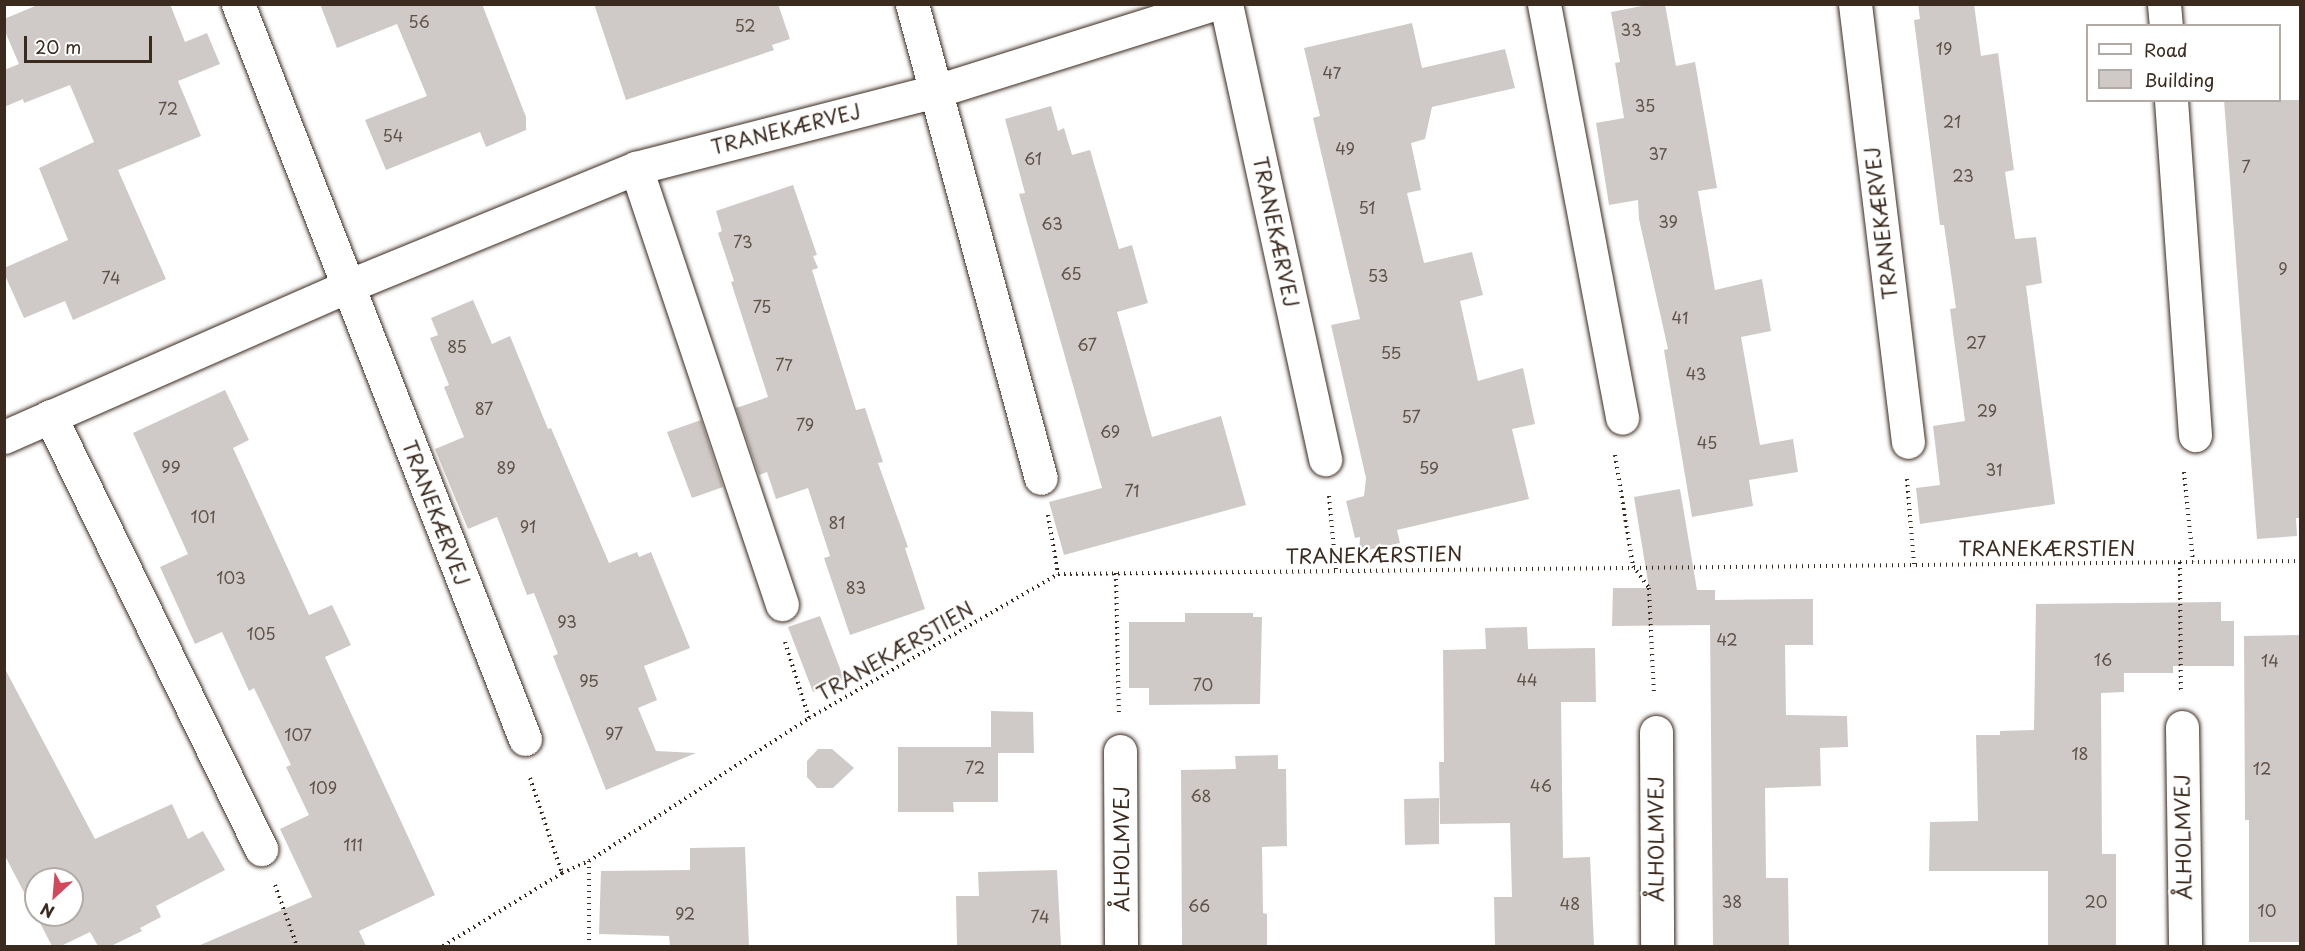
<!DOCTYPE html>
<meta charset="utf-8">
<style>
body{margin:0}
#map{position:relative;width:2305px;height:951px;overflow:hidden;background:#fff;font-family:"Playpen Sans",sans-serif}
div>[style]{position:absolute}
.building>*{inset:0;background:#cfcac7}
.path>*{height:4px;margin-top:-2px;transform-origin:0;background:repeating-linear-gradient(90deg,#3b2a1e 0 1.5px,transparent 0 6px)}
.roads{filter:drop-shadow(0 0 2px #3b2a1e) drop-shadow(0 0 2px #3b2a1e)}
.minor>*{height:33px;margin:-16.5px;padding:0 16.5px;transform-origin:16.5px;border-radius:16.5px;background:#fff}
span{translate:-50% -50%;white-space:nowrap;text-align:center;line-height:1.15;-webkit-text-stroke:4.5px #fff;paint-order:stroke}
.number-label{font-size:16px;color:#605248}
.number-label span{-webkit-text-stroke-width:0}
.street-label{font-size:20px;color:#3b2a1e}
.frame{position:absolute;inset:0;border:6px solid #3b2a1e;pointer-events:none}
.legend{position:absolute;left:2086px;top:24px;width:195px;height:78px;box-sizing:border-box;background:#fff;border:2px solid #b1aaa5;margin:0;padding:8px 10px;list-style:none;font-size:18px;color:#3b2a1e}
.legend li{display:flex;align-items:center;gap:12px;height:30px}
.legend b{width:30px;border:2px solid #b1aaa5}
.north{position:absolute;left:24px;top:867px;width:60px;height:60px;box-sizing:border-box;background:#fff;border:2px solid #b1aaa5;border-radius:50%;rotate:206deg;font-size:16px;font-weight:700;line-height:24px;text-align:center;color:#3b2a1e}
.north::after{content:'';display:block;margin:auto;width:21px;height:27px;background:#d1495b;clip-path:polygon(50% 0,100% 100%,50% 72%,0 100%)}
.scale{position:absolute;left:24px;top:36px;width:128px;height:27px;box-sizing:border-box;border:3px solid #3b2a1e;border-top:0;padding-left:8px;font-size:18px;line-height:21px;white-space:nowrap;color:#3b2a1e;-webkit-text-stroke:4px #fff;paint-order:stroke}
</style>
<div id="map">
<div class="building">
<div style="clip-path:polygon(40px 4px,170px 4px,185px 42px,207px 33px,220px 64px,178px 81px,201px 136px,118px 170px,166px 279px,73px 320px,65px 301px,24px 318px,4px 273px,4px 268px,68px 240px,39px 168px,94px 142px,70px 85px,24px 103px,23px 99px,4px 107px,4px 70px,19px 64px,4px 29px,4px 19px)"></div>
<div style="clip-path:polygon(320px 4px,482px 4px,526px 117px,526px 130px,486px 147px,480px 132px,386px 170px,365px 120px,427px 96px,397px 24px,337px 48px)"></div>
<div style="clip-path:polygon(594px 4px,778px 4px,790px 39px,772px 45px,774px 50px,626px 100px)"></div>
<div style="clip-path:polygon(1652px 4px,1665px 4px,1676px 66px,1695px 62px,1717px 188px,1698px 191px,1715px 290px,1762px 279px,1771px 331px,1741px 337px,1760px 445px,1793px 439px,1798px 472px,1749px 480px,1753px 506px,1692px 517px,1664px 350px,1668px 349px,1639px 219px,1638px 200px,1609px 205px,1596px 123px,1624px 118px,1615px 63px,1620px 62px,1611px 12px)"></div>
<div style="clip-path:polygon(1918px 4px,1974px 4px,1981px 56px,1998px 53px,2014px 170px,2005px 172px,2015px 239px,2036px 237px,2042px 283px,2026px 286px,2055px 504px,1920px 524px,1916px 488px,1940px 485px,1933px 426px,1965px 421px,1950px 309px,1956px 308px,1944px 225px,1940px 225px,1914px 20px,1920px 19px)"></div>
<div style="clip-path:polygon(1412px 23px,1422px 68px,1505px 49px,1515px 88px,1432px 107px,1425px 139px,1411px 143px,1421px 190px,1407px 193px,1424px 263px,1472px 252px,1483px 295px,1460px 301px,1478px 381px,1523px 368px,1535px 424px,1512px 429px,1529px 499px,1397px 530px,1400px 543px,1359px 552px,1360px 537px,1355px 538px,1346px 501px,1364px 496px,1366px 478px,1331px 325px,1360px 319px,1313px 118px,1320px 116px,1304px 48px)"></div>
<div style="clip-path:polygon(2224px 100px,2301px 100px,2301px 518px,2296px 518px,2297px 536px,2257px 539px)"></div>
<div style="clip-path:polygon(1051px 106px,1058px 131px,1064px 128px,1072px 155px,1090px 150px,1119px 249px,1132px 245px,1148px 303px,1117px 312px,1152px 437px,1221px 416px,1246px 505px,1064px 555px,1049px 502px,1102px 488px,1019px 194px,1025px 193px,1005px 119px)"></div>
<div style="clip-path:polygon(793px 185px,817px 255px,813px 256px,818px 268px,812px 270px,856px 410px,865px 408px,883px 462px,878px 463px,908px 547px,905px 548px,925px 609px,850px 635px,824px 558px,830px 556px,808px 488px,776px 499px,767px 472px,759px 475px,736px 408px,768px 397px,731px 282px,734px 281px,718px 233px,722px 231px,716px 211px)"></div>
<div style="clip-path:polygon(473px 300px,492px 344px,510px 336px,548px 429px,551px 428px,609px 563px,637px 552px,639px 557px,651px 552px,690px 648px,644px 666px,657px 700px,638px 708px,656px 751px,696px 753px,606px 790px,553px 656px,558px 654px,534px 593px,527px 595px,497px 517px,468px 529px,435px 449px,464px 437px,444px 387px,449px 385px,430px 338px,438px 335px,431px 318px)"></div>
<div style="clip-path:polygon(225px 390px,249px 440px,233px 448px,309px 615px,332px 605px,351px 645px,325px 657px,435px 895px,359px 931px,366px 946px,198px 946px,312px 897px,280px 829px,309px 815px,286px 767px,291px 765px,254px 688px,249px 691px,222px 632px,195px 644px,160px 567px,188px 554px,133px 433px)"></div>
<div style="clip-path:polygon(701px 420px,723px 487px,692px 498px,667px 432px)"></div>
<div style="clip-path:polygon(1680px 489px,1697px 590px,1715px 590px,1715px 600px,1813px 599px,1813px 645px,1785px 645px,1786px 715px,1847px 716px,1848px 747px,1820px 748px,1821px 786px,1765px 788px,1766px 878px,1788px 878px,1789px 946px,1713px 946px,1710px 625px,1612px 626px,1613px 588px,1649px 588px,1634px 497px)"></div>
<div style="clip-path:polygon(2221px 602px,2221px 621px,2234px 621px,2234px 666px,2173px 666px,2173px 673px,2124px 673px,2124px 692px,2101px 693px,2102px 854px,2116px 854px,2116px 946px,2048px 946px,2048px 871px,1929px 871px,1930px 822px,1978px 821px,1976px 735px,2000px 735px,2000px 731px,2034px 730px,2036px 604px)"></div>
<div style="clip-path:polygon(1185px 613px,1253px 613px,1253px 617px,1262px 617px,1260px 704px,1149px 705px,1149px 688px,1129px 688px,1129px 622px,1185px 622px)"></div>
<div style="clip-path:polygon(820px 616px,844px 679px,813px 692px,788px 627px)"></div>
<div style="clip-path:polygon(1527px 627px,1528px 649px,1595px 648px,1596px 702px,1561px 702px,1563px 858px,1590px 857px,1594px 946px,1495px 946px,1494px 897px,1512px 897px,1510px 823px,1440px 824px,1439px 762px,1444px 762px,1443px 650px,1486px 649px,1485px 628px)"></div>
<div style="clip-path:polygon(2301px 635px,2301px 942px,2249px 942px,2249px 820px,2245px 820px,2244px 636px)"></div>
<div style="clip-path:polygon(evenodd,4px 667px,95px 839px,172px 804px,188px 839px,203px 831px,225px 870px,156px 906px,161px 917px,140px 928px,142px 931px,111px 946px,98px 946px,90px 932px,61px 946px,52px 946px,4px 854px,4px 667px,36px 879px,72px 879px,72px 915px,36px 915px,36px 879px)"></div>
<div style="clip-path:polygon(991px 711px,1033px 712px,1034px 753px,998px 753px,998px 802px,953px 802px,954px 812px,898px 812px,898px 747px,991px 747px)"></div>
<div style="clip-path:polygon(818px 749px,832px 749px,854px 768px,833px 788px,817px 788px,807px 777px,807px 761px)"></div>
<div style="clip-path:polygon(1278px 755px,1278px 769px,1286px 769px,1287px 846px,1262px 847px,1263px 913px,1267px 914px,1267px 946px,1182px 946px,1181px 770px,1236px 769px,1235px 756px)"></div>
<div style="clip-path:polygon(1439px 798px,1439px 844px,1405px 845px,1404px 799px)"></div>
<div style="clip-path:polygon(745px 847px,749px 946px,670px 946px,669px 936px,599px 934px,601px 871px,690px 870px,690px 848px)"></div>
<div style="clip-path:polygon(1057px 870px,1061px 946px,957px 946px,956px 896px,979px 896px,978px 872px)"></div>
</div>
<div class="path">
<div style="left:1615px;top:455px;width:112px;rotate:80.8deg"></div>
<div style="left:1633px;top:566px;width:27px;rotate:54deg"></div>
<div style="left:1649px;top:588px;width:107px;rotate:87.3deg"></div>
<div style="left:2184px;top:472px;width:90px;rotate:84.3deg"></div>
<div style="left:1907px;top:479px;width:86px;rotate:85.3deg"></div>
<div style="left:1329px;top:496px;width:74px;rotate:84.6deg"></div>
<div style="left:1048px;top:515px;width:60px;rotate:80.4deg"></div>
<div style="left:2180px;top:562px;width:129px;rotate:89.6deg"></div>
<div style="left:1116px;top:573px;width:140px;rotate:88.8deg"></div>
<div style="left:785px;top:642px;width:80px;rotate:72.5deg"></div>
<div style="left:530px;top:778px;width:100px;rotate:71.4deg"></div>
<div style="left:589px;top:861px;width:85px;rotate:90deg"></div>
<div style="left:275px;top:885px;width:65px;rotate:70.2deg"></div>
<div style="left:443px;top:946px;width:140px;rotate:-31.5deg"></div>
<div style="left:562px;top:873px;width:30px;rotate:-24deg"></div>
<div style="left:589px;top:861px;width:262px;rotate:-33deg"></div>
<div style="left:809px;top:718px;width:288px;rotate:-30deg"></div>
<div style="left:1058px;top:574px;width:1242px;rotate:-0.6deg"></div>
</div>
<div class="roads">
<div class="minor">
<div style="left:238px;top:4px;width:789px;rotate:68.67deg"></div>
<div style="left:912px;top:4px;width:491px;rotate:74.8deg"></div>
<div style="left:1226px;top:4px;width:466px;rotate:77.7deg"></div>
<div style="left:1544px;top:4px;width:421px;rotate:79.3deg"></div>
<div style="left:1855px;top:4px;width:441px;rotate:83.1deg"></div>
<div style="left:2164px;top:4px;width:22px;rotate:85deg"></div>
<div style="left:2171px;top:100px;width:336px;rotate:85.9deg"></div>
<div style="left:636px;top:168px;width:460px;rotate:71.5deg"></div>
<div style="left:50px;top:416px;width:482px;rotate:64deg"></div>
<div style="left:4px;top:437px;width:376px;rotate:-23.7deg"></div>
<div style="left:348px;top:286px;width:311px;rotate:-22.3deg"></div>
<div style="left:636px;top:168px;width:310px;rotate:-14.4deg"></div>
<div style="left:936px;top:91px;width:290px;rotate:-17.4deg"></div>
<div style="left:2182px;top:727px;width:219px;rotate:89.2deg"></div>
<div style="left:1656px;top:732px;width:214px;rotate:89.7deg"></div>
<div style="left:1120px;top:751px;width:195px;rotate:89.7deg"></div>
</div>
</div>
<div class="number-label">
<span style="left:419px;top:21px">56</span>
<span style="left:745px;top:25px">52</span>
<span style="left:1631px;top:29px">33</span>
<span style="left:1944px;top:48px">19</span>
<span style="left:1332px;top:72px">47</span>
<span style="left:1645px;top:105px">35</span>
<span style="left:168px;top:108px">72</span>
<span style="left:1952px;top:121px">21</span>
<span style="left:393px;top:135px">54</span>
<span style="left:1345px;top:148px">49</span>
<span style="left:1658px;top:153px">37</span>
<span style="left:1033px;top:158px">61</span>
<span style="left:2246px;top:166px">7</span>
<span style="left:1963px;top:175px">23</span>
<span style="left:1367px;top:207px">51</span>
<span style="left:1668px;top:221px">39</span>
<span style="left:1052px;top:223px">63</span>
<span style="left:743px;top:241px">73</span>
<span style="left:2283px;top:268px">9</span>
<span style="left:1071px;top:273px">65</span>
<span style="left:1378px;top:275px">53</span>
<span style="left:111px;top:277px">74</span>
<span style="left:762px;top:306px">75</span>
<span style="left:1680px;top:317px">41</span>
<span style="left:1976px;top:342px">27</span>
<span style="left:1087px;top:344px">67</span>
<span style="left:457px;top:346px">85</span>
<span style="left:1391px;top:352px">55</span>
<span style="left:784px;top:364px">77</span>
<span style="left:1696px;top:373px">43</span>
<span style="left:484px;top:408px">87</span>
<span style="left:1987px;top:410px">29</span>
<span style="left:1411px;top:416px">57</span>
<span style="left:805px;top:424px">79</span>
<span style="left:1110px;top:431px">69</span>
<span style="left:1707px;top:442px">45</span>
<span style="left:171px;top:466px">99</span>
<span style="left:506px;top:467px">89</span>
<span style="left:1429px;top:467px">59</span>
<span style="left:1994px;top:469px">31</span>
<span style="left:1132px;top:490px">71</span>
<span style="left:203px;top:516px">101</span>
<span style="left:837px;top:522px">81</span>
<span style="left:528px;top:526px">91</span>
<span style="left:231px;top:577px">103</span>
<span style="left:856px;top:587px">83</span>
<span style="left:567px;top:621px">93</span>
<span style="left:261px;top:633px">105</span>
<span style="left:1727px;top:639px">42</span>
<span style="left:2103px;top:659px">16</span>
<span style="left:2270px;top:660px">14</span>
<span style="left:1527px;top:679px">44</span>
<span style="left:589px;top:680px">95</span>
<span style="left:1203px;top:684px">70</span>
<span style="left:614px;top:733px">97</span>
<span style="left:298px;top:734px">107</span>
<span style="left:2080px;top:753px">18</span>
<span style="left:975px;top:767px">72</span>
<span style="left:2262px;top:768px">12</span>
<span style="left:1541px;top:785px">46</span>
<span style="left:323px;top:787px">109</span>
<span style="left:1201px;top:795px">68</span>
<span style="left:353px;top:844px">111</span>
<span style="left:1732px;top:901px">38</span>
<span style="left:2096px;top:901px">20</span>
<span style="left:1570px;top:903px">48</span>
<span style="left:1199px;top:905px">66</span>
<span style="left:2267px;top:910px">10</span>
<span style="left:685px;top:913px">92</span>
<span style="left:1040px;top:916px">74</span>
</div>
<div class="street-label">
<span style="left:786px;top:129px;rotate:-14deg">TRANEKÆRVEJ</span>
<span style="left:1881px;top:223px;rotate:-97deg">TRANEKÆRVEJ</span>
<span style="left:1276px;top:232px;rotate:78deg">TRANEKÆRVEJ</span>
<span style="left:436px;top:513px;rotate:69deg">TRANEKÆRVEJ</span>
<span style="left:2047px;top:548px">TRANEKÆRSTIEN</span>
<span style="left:1374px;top:555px;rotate:-1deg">TRANEKÆRSTIEN</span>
<span style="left:895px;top:651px;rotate:-30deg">TRANEKÆRSTIEN</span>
<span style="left:2183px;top:837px;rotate:-91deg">ÅLHOLMVEJ</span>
<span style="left:1656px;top:839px;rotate:-90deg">ÅLHOLMVEJ</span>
<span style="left:1121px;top:849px;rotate:-90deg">ÅLHOLMVEJ</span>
</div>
<div class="frame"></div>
<ul class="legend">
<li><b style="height:8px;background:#fff"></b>Road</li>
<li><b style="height:16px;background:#cfcac7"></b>Building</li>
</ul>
<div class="north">N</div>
<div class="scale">20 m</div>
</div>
